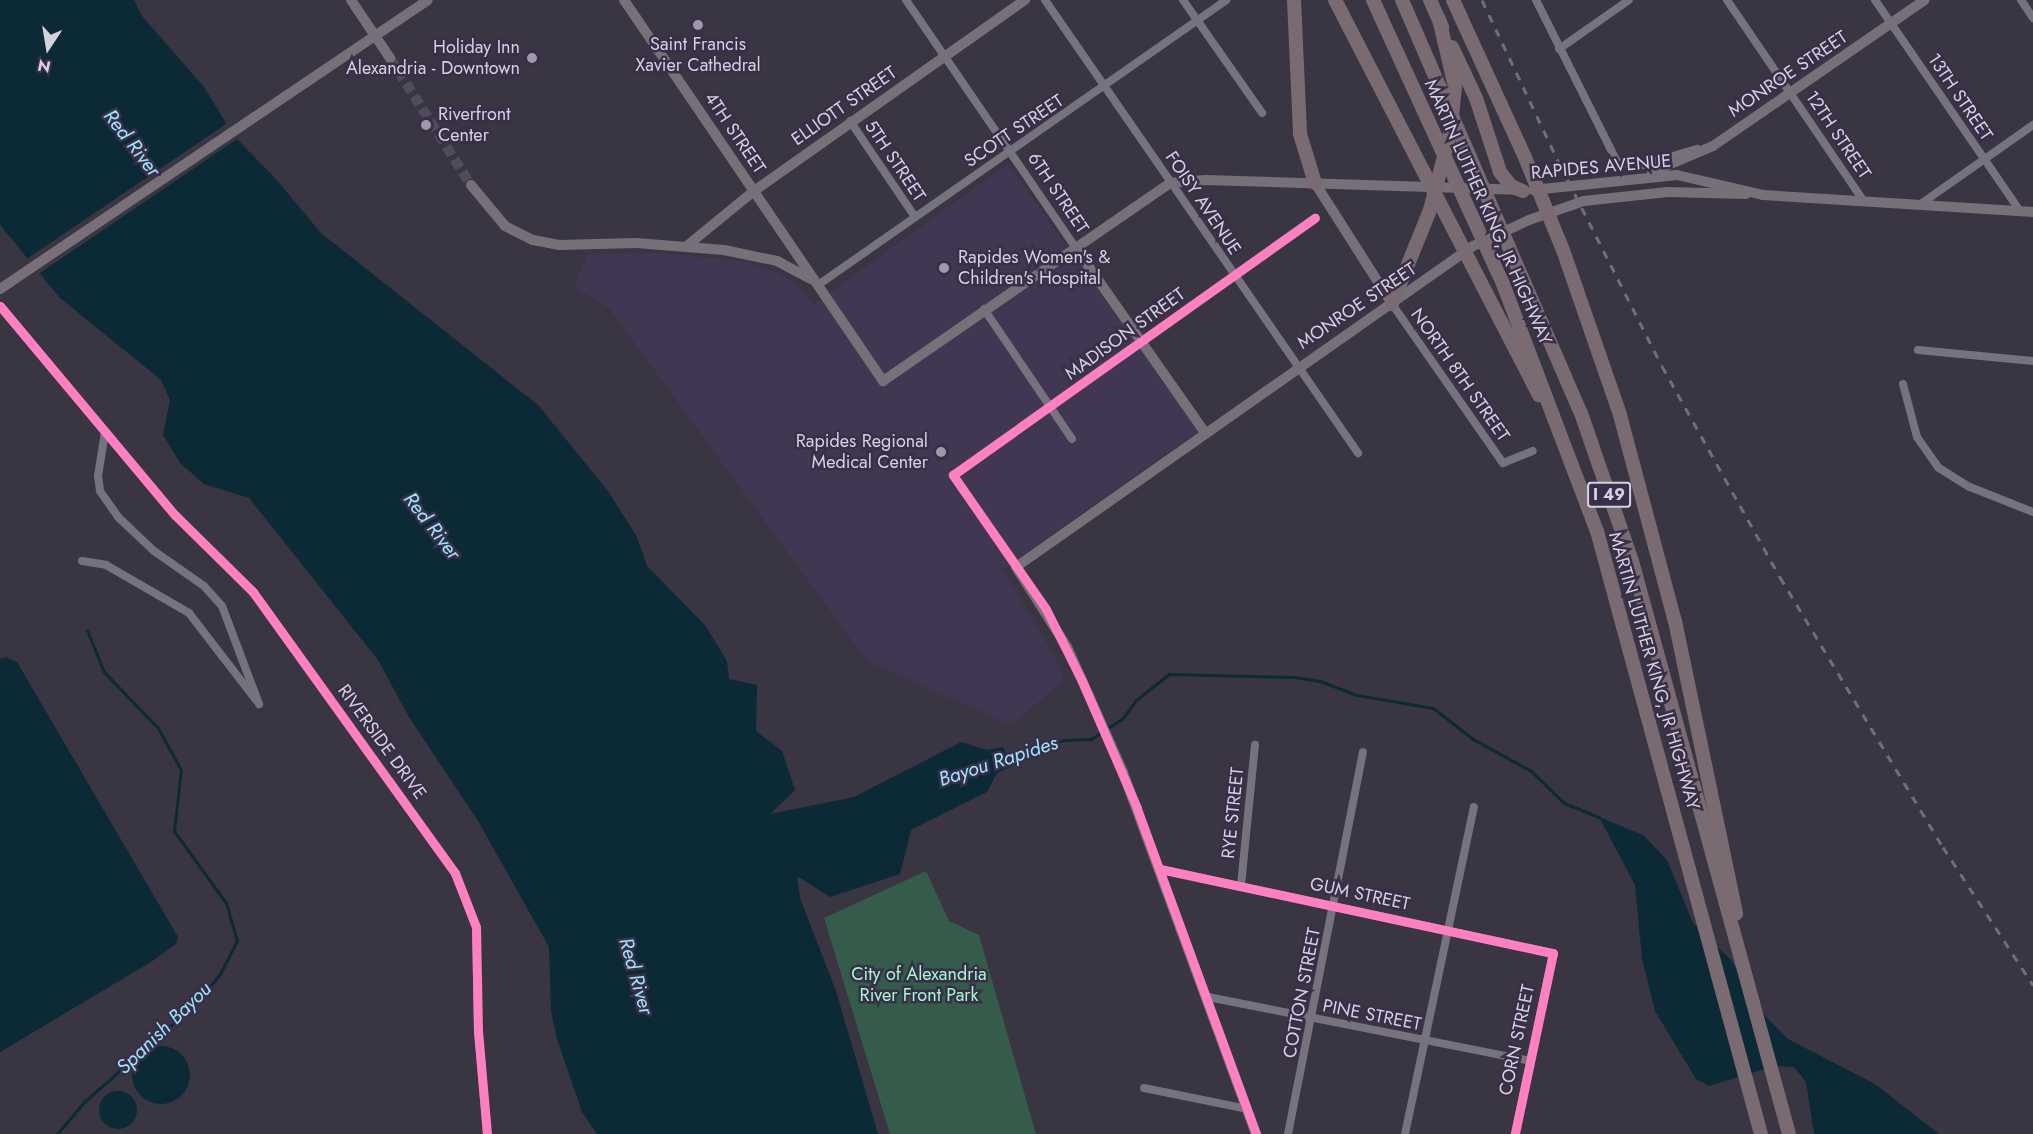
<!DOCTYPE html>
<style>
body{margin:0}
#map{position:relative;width:2033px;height:1134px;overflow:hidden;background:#3a3542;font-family:Jost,sans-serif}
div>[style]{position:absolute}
.built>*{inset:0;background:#423753}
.green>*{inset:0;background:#355b4b}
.water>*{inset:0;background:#0c2a35}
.round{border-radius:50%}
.pier>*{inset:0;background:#3a3542}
.stream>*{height:3px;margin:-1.5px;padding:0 1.5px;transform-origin:1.5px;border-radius:1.5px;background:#0c2a35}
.secondary-tunnel>*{height:10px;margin-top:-5px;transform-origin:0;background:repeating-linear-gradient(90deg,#514c5a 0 10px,transparent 0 15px)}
.minor>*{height:8px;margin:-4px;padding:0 4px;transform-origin:4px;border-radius:4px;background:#76727e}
.secondary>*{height:10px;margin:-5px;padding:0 5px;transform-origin:5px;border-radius:5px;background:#787079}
.motorway>*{height:14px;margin:-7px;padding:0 7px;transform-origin:7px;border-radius:7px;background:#7a6b72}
.rail>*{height:3px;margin-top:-1.5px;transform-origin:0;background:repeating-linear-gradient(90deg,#726e79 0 8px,transparent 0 16px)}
.cycleway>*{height:9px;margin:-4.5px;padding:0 4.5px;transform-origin:4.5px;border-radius:4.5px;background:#ff80c0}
.dots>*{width:16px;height:16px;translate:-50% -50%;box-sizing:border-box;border:3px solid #392f48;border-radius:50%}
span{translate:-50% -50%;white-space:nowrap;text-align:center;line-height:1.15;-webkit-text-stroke:5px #392f48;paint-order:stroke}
.shield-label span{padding:2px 4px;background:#392f48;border:2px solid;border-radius:4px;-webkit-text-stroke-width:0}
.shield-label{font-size:16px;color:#d6d1e1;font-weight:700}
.poi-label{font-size:18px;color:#d6d1e1}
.right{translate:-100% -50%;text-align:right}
.left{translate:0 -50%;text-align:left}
.street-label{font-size:18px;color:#d6d1e1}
.park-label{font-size:18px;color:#a3f9ce}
.water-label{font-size:20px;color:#9be5ff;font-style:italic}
.north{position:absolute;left:18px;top:18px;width:60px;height:60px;-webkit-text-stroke:4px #392f48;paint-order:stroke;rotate:192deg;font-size:16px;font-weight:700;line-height:24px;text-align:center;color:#d6d1e1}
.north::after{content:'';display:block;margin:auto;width:21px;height:27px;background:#d6d1e1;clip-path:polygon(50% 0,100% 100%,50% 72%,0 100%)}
</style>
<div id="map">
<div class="built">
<div style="clip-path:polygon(1008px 164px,1198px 431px,1003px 569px,1062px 670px,1062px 682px,1011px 725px,867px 661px,609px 308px,574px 287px,588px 254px,664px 253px,747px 262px,779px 273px,798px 285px,813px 305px)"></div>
</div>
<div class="green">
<div style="clip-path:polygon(926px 871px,949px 921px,979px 935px,1036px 1134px,890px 1134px,824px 918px)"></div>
</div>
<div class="water">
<div style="clip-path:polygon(0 0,134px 0,142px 16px,204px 87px,234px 136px,275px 178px,321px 233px,538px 405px,608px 491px,637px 537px,647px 566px,705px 625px,727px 661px,729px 679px,757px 685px,756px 731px,782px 751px,795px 790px,770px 814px,854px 797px,961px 742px,987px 750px,1003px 747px,1012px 766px,997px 773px,987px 792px,911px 830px,900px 874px,830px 897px,797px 876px,800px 898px,836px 991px,878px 1134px,597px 1134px,582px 1112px,557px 1039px,551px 1011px,549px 947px,478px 821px,409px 717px,378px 660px,249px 498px,204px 484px,180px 463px,163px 435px,170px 400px,161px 380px,60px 298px,0 225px)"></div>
<div style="clip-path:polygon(6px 657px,17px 662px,178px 937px,176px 944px,151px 962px,0 1052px,0 659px)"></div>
<div style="clip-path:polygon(1599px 817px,1643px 835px,1667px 860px,1693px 923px,1731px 960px,1765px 1016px,1788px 1039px,1875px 1084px,1939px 1134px,1814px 1134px,1806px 1082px,1794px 1067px,1775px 1066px,1709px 1086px,1696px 1079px,1655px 1011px,1642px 959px,1635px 885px)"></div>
<div class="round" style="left:132px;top:1046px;width:58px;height:58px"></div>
<div class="round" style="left:99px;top:1091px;width:38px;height:38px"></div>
</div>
<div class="pier">
<div style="clip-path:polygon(229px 122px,240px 137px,37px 275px,25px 260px)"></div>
</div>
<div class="stream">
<div style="left:1004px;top:758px;width:63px;rotate:-16.7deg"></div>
<div style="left:1064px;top:740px;width:27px;rotate:-2deg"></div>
<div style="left:1091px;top:739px;width:38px;rotate:-33deg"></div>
<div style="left:1123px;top:718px;width:22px;rotate:-54deg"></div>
<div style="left:1136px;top:700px;width:42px;rotate:-38.2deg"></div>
<div style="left:1169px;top:674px;width:125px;rotate:1.4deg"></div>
<div style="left:1294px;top:677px;width:26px;rotate:9deg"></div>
<div style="left:1320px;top:681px;width:40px;rotate:21deg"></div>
<div style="left:1357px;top:695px;width:77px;rotate:9.7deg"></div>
<div style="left:1433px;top:708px;width:51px;rotate:37.8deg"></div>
<div style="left:1473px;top:739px;width:66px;rotate:28.9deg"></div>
<div style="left:1531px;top:771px;width:46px;rotate:44.1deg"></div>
<div style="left:1564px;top:803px;width:38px;rotate:22deg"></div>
<div style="left:57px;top:1134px;width:42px;rotate:-49.8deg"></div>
<div style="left:84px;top:1102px;width:148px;rotate:-41.4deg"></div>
<div style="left:195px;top:1004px;width:39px;rotate:-50deg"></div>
<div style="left:220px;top:974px;width:37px;rotate:-63deg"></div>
<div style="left:237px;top:941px;width:40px;rotate:-106deg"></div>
<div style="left:226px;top:903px;width:89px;rotate:-125.8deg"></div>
<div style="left:174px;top:831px;width:61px;rotate:-83.5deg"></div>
<div style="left:181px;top:770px;width:48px;rotate:-118.7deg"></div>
<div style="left:158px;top:728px;width:78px;rotate:-134deg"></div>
<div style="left:104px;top:672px;width:45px;rotate:-112deg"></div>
</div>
<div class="secondary-tunnel">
<div style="left:390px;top:58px;width:151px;rotate:57.5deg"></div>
</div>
<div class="minor">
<div style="left:906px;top:0;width:299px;rotate:55.6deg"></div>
<div style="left:1045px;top:0;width:551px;rotate:55.36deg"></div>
<div style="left:1183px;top:0;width:138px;rotate:55deg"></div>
<div style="left:1536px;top:0;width:181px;rotate:63.4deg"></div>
<div style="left:1617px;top:162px;width:20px;rotate:15deg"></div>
<div style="left:1636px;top:167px;width:64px;rotate:-16.4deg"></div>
<div style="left:1727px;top:0;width:240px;rotate:55.8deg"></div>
<div style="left:1875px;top:0;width:256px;rotate:55.5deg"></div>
<div style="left:2021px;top:0;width:22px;rotate:56deg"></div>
<div style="left:1559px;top:49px;width:85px;rotate:-35deg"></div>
<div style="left:850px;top:121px;width:116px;rotate:55.9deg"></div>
<div style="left:1922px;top:203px;width:136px;rotate:-35.1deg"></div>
<div style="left:818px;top:285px;width:498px;rotate:-34.9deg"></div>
<div style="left:1392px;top:304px;width:194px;rotate:55.1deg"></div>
<div style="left:1503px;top:463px;width:32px;rotate:-22deg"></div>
<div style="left:0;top:306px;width:273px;rotate:50.1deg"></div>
<div style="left:175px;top:515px;width:110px;rotate:44.6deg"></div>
<div style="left:253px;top:592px;width:346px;rotate:54.3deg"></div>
<div style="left:455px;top:873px;width:58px;rotate:68.7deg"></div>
<div style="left:476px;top:927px;width:104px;rotate:88.9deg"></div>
<div style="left:478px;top:1031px;width:103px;rotate:85deg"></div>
<div style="left:984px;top:309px;width:157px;rotate:55.9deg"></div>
<div style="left:1918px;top:350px;width:116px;rotate:5.5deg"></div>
<div style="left:1903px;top:384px;width:55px;rotate:75.2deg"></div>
<div style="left:1917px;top:437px;width:38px;rotate:55deg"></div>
<div style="left:1939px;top:468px;width:36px;rotate:32deg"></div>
<div style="left:1970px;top:487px;width:68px;rotate:21.6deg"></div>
<div style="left:105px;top:432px;width:45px;rotate:99deg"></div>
<div style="left:98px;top:476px;width:15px;rotate:82deg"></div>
<div style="left:100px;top:491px;width:32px;rotate:55deg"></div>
<div style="left:118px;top:517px;width:50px;rotate:43.4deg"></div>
<div style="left:154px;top:551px;width:61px;rotate:35deg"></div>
<div style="left:204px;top:586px;width:27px;rotate:48deg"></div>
<div style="left:222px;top:606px;width:105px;rotate:69.3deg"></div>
<div style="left:82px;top:561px;width:24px;rotate:9deg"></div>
<div style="left:106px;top:565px;width:96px;rotate:30deg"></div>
<div style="left:189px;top:613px;width:110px;rotate:52.4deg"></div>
<div style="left:1016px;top:567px;width:112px;rotate:-124.4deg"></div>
<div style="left:953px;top:475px;width:444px;rotate:-35.4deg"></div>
<div style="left:1160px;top:869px;width:402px;rotate:12.1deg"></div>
<div style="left:1553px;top:953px;width:185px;rotate:101.9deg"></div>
<div style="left:1241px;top:885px;width:141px;rotate:-84.3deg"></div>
<div style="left:1208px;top:997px;width:328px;rotate:11.2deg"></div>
<div style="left:1144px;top:1088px;width:105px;rotate:11.5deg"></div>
<div style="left:1288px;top:1134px;width:389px;rotate:-78.9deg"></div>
<div style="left:1405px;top:1134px;width:334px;rotate:-78.1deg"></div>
</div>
<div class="secondary">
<div style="left:351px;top:0;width:70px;rotate:56.1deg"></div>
<div style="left:624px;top:0;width:461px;rotate:55.8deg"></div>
<div style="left:883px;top:381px;width:349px;rotate:-34.6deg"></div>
<div style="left:1170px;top:183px;width:35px;rotate:-5deg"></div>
<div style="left:1205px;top:180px;width:312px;rotate:1.8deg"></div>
<div style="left:1652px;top:172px;width:66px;rotate:-23.1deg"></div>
<div style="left:1713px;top:146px;width:257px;rotate:-34.6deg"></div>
<div style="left:1315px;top:183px;width:143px;rotate:57.5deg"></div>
<div style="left:471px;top:185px;width:53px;rotate:50.3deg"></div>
<div style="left:505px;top:226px;width:31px;rotate:27deg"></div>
<div style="left:533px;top:240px;width:26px;rotate:11deg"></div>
<div style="left:559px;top:245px;width:77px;rotate:-1.5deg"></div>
<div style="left:636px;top:243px;width:88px;rotate:4.5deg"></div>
<div style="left:724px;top:250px;width:54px;rotate:11.7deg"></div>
<div style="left:777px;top:261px;width:38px;rotate:28deg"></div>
<div style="left:1533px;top:190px;width:145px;rotate:-5.9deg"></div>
<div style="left:1677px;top:175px;width:88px;rotate:13.1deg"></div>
<div style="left:1763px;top:195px;width:271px;rotate:3.6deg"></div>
<div style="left:688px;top:245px;width:85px;rotate:-39.3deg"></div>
<div style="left:754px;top:191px;width:332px;rotate:-35.2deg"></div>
<div style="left:1075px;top:247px;width:227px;rotate:55deg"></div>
<div style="left:0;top:289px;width:516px;rotate:-34.03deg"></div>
<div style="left:1256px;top:1134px;width:386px;rotate:-110.2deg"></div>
<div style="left:1123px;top:772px;width:137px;rotate:-114.1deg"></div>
<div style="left:1067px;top:647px;width:95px;rotate:-122.5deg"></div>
<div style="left:1016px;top:567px;width:558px;rotate:-35.08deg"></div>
<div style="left:1473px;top:246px;width:62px;rotate:-24.9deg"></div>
<div style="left:1529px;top:220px;width:58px;rotate:-19.1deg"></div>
<div style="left:1584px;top:201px;width:84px;rotate:-6.1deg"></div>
<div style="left:1668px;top:192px;width:78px;rotate:1.5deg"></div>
</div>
<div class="motorway">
<div style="left:1294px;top:0;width:134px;rotate:87.4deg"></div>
<div style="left:1300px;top:134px;width:51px;rotate:73deg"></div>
<div style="left:1335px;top:0;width:445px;rotate:62.7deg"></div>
<div style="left:1373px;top:0;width:312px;rotate:65.4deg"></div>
<div style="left:1503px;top:284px;width:264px;rotate:69.2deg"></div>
<div style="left:1597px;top:531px;width:625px;rotate:74.79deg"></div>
<div style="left:1402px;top:0;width:450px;rotate:66.6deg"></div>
<div style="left:1581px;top:413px;width:157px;rotate:71deg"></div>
<div style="left:1632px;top:561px;width:594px;rotate:74.68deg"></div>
<div style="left:1430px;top:0;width:30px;rotate:66deg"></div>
<div style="left:1453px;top:0;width:170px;rotate:65.4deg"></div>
<div style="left:1524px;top:155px;width:103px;rotate:67.7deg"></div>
<div style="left:1563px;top:250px;width:175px;rotate:70.9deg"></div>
<div style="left:1620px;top:415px;width:213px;rotate:75.1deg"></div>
<div style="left:1675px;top:621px;width:299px;rotate:78.2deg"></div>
<div style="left:1452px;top:47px;width:56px;rotate:64.8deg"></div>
<div style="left:1476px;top:98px;width:78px;rotate:72deg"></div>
<div style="left:1500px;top:172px;width:18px;rotate:52deg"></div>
<div style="left:1511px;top:186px;width:13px;rotate:23deg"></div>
<div style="left:1392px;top:304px;width:101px;rotate:-68deg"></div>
<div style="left:1430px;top:210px;width:79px;rotate:-75.3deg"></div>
<div style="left:1450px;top:134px;width:47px;rotate:-83.9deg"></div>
<div style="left:1455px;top:87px;width:70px;rotate:-103.2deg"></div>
</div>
<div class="rail">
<div style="left:1482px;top:0;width:183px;rotate:64.7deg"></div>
<div style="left:1560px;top:165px;width:225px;rotate:63.1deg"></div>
<div style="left:1662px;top:366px;width:242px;rotate:60.8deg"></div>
<div style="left:1780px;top:577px;width:315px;rotate:58.9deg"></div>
<div style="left:1943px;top:847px;width:165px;rotate:56.9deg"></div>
</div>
<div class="cycleway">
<div style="left:0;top:306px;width:273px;rotate:50.1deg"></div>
<div style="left:175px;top:515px;width:110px;rotate:44.6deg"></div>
<div style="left:253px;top:592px;width:346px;rotate:54.3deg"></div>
<div style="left:455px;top:873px;width:58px;rotate:68.7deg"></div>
<div style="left:476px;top:927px;width:104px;rotate:88.9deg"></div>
<div style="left:478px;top:1031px;width:103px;rotate:85deg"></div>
<div style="left:1160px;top:869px;width:402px;rotate:12.1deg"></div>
<div style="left:1553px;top:953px;width:185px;rotate:101.9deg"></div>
<div style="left:1256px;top:1134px;width:347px;rotate:-110.1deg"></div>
<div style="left:1137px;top:808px;width:138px;rotate:-113.4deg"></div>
<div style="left:1082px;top:681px;width:80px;rotate:-116.6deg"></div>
<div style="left:1046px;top:609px;width:163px;rotate:-124.8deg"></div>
<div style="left:953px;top:475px;width:444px;rotate:-35.4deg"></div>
</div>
<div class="dots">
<div style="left:698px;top:25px;background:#9f9aa9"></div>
<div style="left:532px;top:58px;background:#9f9aa9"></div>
<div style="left:426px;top:125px;background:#9f9aa9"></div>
<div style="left:944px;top:268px;background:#9f9aa9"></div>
<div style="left:941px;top:452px;background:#9f9aa9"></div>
</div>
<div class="shield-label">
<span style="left:1609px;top:495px">I 49</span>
</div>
<div class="poi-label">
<span style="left:698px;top:55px">Saint Francis<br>Xavier Cathedral</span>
<span class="right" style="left:520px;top:58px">Holiday Inn<br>Alexandria - Downtown</span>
<span class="left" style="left:438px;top:125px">Riverfront<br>Center</span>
<span class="left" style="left:958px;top:268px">Rapides Women's &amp;<br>Children's Hospital</span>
<span class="right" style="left:928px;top:452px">Rapides Regional<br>Medical Center</span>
</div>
<div class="street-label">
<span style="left:1788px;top:74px;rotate:-34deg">MONROE STREET</span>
<span style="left:1960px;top:97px;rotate:56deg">13TH STREET</span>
<span style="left:844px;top:106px;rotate:-35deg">ELLIOTT STREET</span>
<span style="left:1014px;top:131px;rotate:-34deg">SCOTT STREET</span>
<span style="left:735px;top:133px;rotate:56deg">4TH STREET</span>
<span style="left:1838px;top:135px;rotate:56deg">12TH STREET</span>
<span style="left:895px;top:161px;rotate:56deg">5TH STREET</span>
<span style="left:1601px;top:167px;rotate:-5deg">RAPIDES AVENUE</span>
<span style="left:1058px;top:193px;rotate:56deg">6TH STREET</span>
<span style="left:1203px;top:203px;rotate:56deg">FOISY AVENUE</span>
<span style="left:1488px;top:212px;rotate:66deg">MARTIN LUTHER KING, JR HIGHWAY</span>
<span style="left:1357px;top:306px;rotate:-34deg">MONROE STREET</span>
<span style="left:1125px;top:334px;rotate:-36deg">MADISON STREET</span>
<span style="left:1460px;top:375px;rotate:55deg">NORTH 8TH STREET</span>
<span style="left:1654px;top:671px;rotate:74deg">MARTIN LUTHER KING, JR HIGHWAY</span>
<span style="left:382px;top:742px;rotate:54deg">RIVERSIDE DRIVE</span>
<span style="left:1233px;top:813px;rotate:-84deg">RYE STREET</span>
<span style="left:1360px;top:894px;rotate:12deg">GUM STREET</span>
<span style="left:1302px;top:993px;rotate:-79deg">COTTON STREET</span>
<span style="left:1372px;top:1015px;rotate:11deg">PINE STREET</span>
<span style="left:1517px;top:1040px;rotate:-78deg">CORN STREET</span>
</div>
<div class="park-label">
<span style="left:919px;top:985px">City of Alexandria<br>River Front Park</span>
</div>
<div class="water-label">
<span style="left:132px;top:143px;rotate:52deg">Red River</span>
<span style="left:432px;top:526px;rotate:52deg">Red River</span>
<span style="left:998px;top:761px;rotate:-18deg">Bayou Rapides</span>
<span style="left:636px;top:976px;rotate:74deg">Red River</span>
<span style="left:164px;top:1028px;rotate:-44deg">Spanish Bayou</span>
</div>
<div class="north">N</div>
</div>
